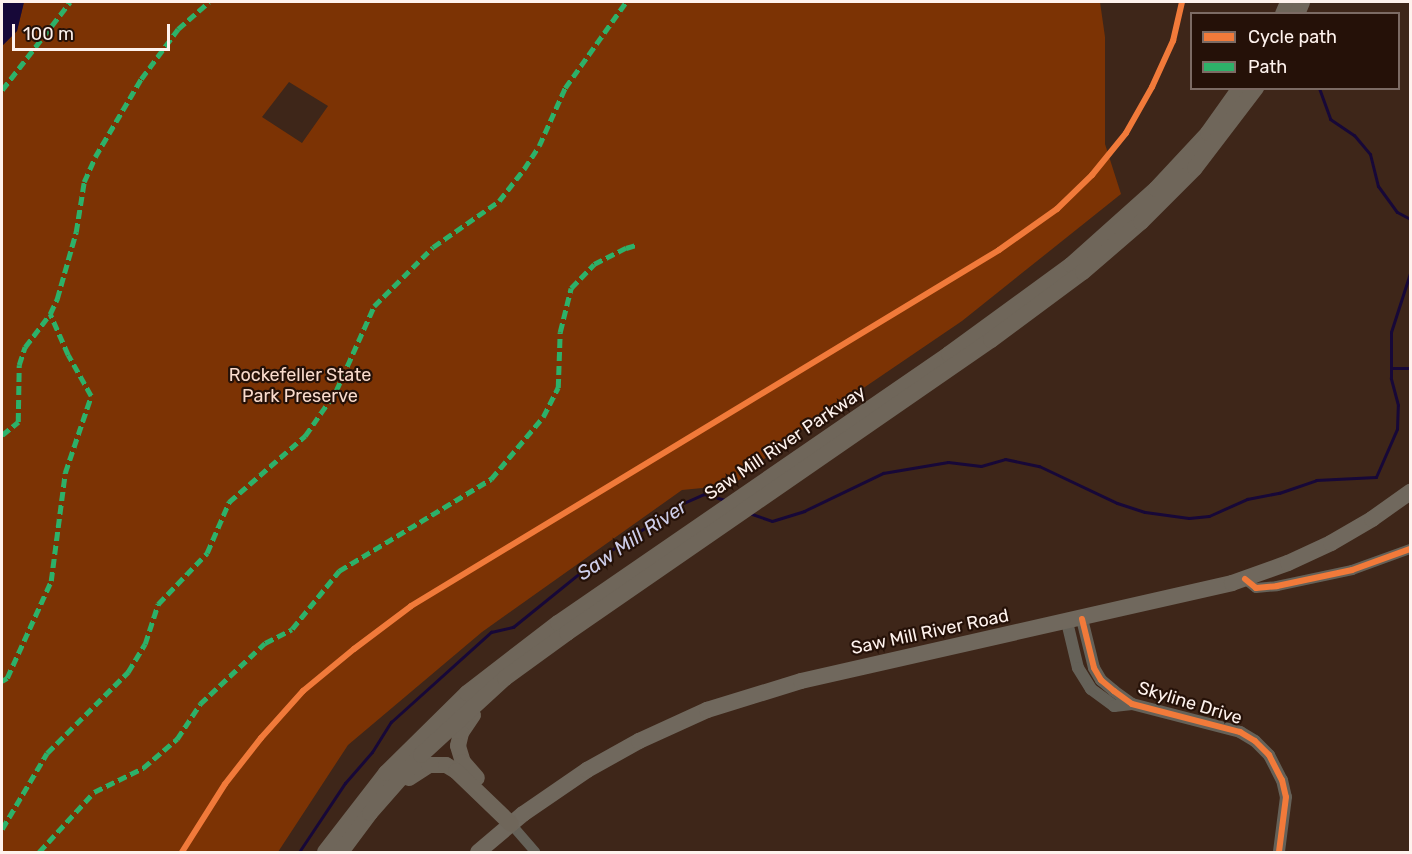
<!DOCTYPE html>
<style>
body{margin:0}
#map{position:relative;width:1412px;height:854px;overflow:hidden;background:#3e2619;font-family:Rubik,sans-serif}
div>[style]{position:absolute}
.green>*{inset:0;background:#7c3304}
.water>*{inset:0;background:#170838}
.stream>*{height:3px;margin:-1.5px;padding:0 1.5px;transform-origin:1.5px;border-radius:1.5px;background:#170838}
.minor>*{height:10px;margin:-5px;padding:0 5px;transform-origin:5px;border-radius:5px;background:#656158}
.tertiary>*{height:12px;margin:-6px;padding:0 6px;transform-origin:6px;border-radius:6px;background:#656158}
.primary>*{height:16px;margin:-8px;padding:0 8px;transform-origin:8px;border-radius:8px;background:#70685d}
.trunk>*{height:16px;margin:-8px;padding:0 8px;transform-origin:8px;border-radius:8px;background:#6f665a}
.quiet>*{height:4.5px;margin-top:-2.25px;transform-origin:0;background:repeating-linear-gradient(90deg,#2db169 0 9px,transparent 0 13.5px)}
.cycleway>*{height:6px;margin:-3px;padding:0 3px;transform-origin:3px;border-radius:3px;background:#f17a3a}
span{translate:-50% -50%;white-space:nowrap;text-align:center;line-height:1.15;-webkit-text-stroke:4.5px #251108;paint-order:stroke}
.park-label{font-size:18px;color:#f9dbcd}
.street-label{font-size:18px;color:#fef2ed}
.water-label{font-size:20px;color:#ceceea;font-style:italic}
.frame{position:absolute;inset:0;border:3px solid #fef2ed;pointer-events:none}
.legend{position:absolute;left:1190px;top:12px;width:210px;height:78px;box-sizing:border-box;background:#251108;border:2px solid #7c6b64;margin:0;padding:8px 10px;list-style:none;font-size:18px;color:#fef2ed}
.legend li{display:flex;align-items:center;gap:12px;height:30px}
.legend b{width:30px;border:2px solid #7c6b64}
.scale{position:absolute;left:12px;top:24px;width:158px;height:27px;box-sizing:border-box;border:3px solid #fef2ed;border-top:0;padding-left:8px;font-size:18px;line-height:21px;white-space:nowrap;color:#fef2ed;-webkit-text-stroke:4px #251108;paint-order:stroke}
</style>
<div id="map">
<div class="green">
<div style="clip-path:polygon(evenodd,24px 2px,1100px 2px,1105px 37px,1105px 144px,1121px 194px,962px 321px,787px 440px,733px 485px,682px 490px,482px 632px,348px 745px,278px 852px,2px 852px,2px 46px,17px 31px,24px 2px,289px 82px,328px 106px,302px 143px,262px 117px,289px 82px)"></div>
</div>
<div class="water">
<div style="clip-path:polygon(2px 2px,24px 2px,17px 31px,2px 46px)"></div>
</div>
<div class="stream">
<div style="left:1319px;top:88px;width:33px;rotate:70deg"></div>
<div style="left:1330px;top:119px;width:29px;rotate:34deg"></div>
<div style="left:1354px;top:135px;width:25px;rotate:50deg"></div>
<div style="left:1370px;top:154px;width:33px;rotate:76deg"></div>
<div style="left:1378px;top:186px;width:32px;rotate:54deg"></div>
<div style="left:1397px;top:212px;width:15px;rotate:28deg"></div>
<div style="left:1391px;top:368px;width:19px"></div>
<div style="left:749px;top:513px;width:24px;rotate:19deg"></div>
<div style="left:772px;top:521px;width:34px;rotate:-17deg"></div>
<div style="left:804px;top:511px;width:88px;rotate:-25.7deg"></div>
<div style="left:883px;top:473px;width:66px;rotate:-9.6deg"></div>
<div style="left:948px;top:462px;width:33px;rotate:7deg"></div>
<div style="left:981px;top:466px;width:25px;rotate:-16deg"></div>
<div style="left:1005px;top:459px;width:35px;rotate:12deg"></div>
<div style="left:1039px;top:466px;width:86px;rotate:25.4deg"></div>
<div style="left:1117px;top:503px;width:29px;rotate:18deg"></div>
<div style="left:1145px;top:512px;width:44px;rotate:7.8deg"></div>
<div style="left:1189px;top:518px;width:20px;rotate:-6deg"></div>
<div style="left:1209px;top:516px;width:42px;rotate:-24.1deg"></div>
<div style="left:1247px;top:499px;width:33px;rotate:-11deg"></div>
<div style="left:1279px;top:493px;width:39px;rotate:-19deg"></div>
<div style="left:1316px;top:480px;width:60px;rotate:-2.9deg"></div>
<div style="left:1376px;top:477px;width:52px;rotate:-66.4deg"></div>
<div style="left:1397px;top:429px;width:24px;rotate:-88deg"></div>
<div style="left:1398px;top:405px;width:28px;rotate:-105deg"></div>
<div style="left:1391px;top:378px;width:46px;rotate:-90deg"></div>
<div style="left:1391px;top:332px;width:62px;rotate:-72.1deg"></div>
<div style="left:299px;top:852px;width:83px;rotate:-56.3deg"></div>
<div style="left:345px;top:783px;width:41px;rotate:-48.9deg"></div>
<div style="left:372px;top:752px;width:36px;rotate:-58deg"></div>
<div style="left:391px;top:722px;width:135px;rotate:-42deg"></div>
<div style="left:491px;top:632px;width:23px;rotate:-13deg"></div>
<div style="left:513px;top:627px;width:102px;rotate:-39deg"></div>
<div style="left:592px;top:563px;width:105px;rotate:-33.7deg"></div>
<div style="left:679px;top:505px;width:27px;rotate:-24deg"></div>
<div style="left:704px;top:494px;width:22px;rotate:16deg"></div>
</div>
<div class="minor">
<div style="left:1245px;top:579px;width:14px;rotate:39deg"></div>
<div style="left:1256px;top:588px;width:21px;rotate:-5deg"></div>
<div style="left:1277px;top:586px;width:77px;rotate:-12deg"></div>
<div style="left:1352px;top:570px;width:62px;rotate:-19.9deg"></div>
<div style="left:511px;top:824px;width:37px;rotate:49deg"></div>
</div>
<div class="tertiary">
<div style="left:1082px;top:619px;width:50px;rotate:76.2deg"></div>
<div style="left:1094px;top:668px;width:14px;rotate:60deg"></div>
<div style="left:1101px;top:680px;width:17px;rotate:40deg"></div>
<div style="left:1114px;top:691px;width:22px;rotate:36deg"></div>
<div style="left:1132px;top:704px;width:112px;rotate:14.5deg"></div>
<div style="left:1240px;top:732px;width:17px;rotate:31deg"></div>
<div style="left:1255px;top:741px;width:20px;rotate:45deg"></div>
<div style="left:1269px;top:755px;width:28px;rotate:63deg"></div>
<div style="left:1282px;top:780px;width:17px;rotate:77deg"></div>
<div style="left:1286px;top:797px;width:55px;rotate:97.3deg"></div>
<div style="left:1067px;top:622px;width:47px;rotate:76.6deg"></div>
<div style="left:1078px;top:668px;width:25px;rotate:58deg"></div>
<div style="left:1091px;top:689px;width:29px;rotate:36deg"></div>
<div style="left:1114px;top:706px;width:18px;rotate:-6deg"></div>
</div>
<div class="primary">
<div style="left:478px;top:852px;width:59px;rotate:-40.2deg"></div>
<div style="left:523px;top:814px;width:78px;rotate:-34.5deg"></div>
<div style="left:587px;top:770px;width:60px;rotate:-29.1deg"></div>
<div style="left:639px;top:741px;width:75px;rotate:-24.5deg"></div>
<div style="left:707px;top:710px;width:98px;rotate:-17.1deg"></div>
<div style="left:801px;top:681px;width:442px;rotate:-12.8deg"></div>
<div style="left:1232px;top:583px;width:59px;rotate:-19.7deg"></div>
<div style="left:1288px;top:563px;width:47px;rotate:-24.9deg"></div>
<div style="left:1331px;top:543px;width:48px;rotate:-30.3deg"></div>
<div style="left:1372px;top:519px;width:47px;rotate:-35.4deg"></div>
</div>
<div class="trunk">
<div style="left:1283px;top:14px;width:13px;rotate:-67deg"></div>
<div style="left:1297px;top:14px;width:13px;rotate:-67deg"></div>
<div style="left:473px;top:715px;width:22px;rotate:124deg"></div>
<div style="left:461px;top:733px;width:13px;rotate:103deg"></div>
<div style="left:458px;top:746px;width:17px;rotate:73deg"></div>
<div style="left:463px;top:762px;width:21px;rotate:49deg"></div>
<div style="left:409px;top:778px;width:24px;rotate:-33deg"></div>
<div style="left:429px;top:765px;width:17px"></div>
<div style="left:446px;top:765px;width:12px;rotate:31deg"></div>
<div style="left:456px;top:771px;width:76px;rotate:43.9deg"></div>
<div style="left:325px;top:852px;width:100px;rotate:-52.3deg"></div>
<div style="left:386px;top:773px;width:114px;rotate:-44.6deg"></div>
<div style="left:467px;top:693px;width:115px;rotate:-37.6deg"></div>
<div style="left:558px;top:623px;width:475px;rotate:-34.5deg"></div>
<div style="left:949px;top:354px;width:151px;rotate:-36.1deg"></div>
<div style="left:1071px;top:265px;width:114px;rotate:-41.8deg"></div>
<div style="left:1156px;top:189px;width:76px;rotate:-47.1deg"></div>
<div style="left:1208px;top:133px;width:55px;rotate:-54.6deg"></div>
<div style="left:341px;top:852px;width:49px;rotate:-53.4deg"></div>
<div style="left:370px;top:813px;width:77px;rotate:-48.7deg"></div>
<div style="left:421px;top:755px;width:114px;rotate:-42.5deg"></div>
<div style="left:505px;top:678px;width:77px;rotate:-36deg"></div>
<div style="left:567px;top:633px;width:515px;rotate:-34.65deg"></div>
<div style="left:991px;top:340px;width:114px;rotate:-36.5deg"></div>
<div style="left:1083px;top:272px;width:77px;rotate:-40.8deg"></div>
<div style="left:1141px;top:222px;width:76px;rotate:-45deg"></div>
<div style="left:1195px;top:168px;width:101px;rotate:-52.7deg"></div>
</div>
<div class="quiet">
<div style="left:2px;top:90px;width:111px;rotate:-52.3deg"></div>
<div style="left:2px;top:435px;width:21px;rotate:-39deg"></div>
<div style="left:18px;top:422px;width:57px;rotate:-89deg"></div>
<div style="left:19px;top:365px;width:19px;rotate:-72deg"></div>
<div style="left:25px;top:347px;width:41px;rotate:-52.9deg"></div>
<div style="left:50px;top:314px;width:17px;rotate:-65deg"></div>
<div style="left:57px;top:299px;width:70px;rotate:-74.2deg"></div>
<div style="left:76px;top:232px;width:51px;rotate:-80.9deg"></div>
<div style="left:84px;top:182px;width:27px;rotate:-66deg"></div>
<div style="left:95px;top:157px;width:91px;rotate:-59.5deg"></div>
<div style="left:141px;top:79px;width:62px;rotate:-53.5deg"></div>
<div style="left:178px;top:29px;width:41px;rotate:-41.1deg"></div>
<div style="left:2px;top:681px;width:6px;rotate:-31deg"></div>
<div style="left:7px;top:678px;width:107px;rotate:-65.6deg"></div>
<div style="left:51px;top:581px;width:109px;rotate:-82.6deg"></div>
<div style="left:65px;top:473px;width:81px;rotate:-71.3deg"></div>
<div style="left:91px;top:396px;width:47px;rotate:-119.3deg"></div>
<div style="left:68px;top:355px;width:45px;rotate:-113.7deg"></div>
<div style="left:2px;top:829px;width:88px;rotate:-59.4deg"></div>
<div style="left:47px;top:753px;width:115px;rotate:-45deg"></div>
<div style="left:128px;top:672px;width:33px;rotate:-59deg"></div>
<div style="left:145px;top:644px;width:42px;rotate:-72deg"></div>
<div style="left:158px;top:604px;width:71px;rotate:-46.1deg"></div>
<div style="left:207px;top:553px;width:56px;rotate:-66.7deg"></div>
<div style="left:229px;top:502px;width:101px;rotate:-41deg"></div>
<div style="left:305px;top:436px;width:55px;rotate:-55.4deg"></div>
<div style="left:336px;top:391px;width:93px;rotate:-65.9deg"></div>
<div style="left:374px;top:306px;width:83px;rotate:-45deg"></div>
<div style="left:433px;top:247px;width:80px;rotate:-34.9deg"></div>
<div style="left:499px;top:201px;width:41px;rotate:-52deg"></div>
<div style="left:524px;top:169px;width:27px;rotate:-57deg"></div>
<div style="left:539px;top:146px;width:64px;rotate:-65.9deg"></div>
<div style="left:565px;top:88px;width:105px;rotate:-54.7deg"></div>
<div style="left:39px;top:852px;width:81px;rotate:-47.5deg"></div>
<div style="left:94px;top:792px;width:55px;rotate:-26.1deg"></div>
<div style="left:143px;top:768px;width:45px;rotate:-40.5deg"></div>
<div style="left:177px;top:739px;width:42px;rotate:-56.7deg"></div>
<div style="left:200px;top:704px;width:89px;rotate:-43.2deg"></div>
<div style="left:265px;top:643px;width:30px;rotate:-27deg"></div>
<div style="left:292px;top:629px;width:75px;rotate:-51deg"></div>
<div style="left:339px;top:571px;width:178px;rotate:-31.2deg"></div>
<div style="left:491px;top:479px;width:81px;rotate:-50deg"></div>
<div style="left:543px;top:417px;width:33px;rotate:-63deg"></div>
<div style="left:558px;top:388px;width:56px;rotate:-88deg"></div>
<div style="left:560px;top:332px;width:45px;rotate:-76deg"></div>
<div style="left:571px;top:288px;width:33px;rotate:-46deg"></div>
<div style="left:594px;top:264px;width:36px;rotate:-27deg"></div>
<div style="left:626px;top:248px;width:10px;rotate:-17deg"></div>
</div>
<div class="cycleway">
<div style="left:1245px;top:579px;width:14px;rotate:39deg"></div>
<div style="left:1256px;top:588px;width:21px;rotate:-5deg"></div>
<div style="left:1277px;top:586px;width:77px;rotate:-12deg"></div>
<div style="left:1352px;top:570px;width:62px;rotate:-19.9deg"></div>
<div style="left:1082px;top:619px;width:50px;rotate:76.2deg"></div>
<div style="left:1094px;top:668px;width:14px;rotate:60deg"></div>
<div style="left:1101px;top:680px;width:17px;rotate:40deg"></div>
<div style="left:1114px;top:691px;width:22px;rotate:36deg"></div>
<div style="left:1132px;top:704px;width:112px;rotate:14.5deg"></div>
<div style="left:1240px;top:732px;width:17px;rotate:31deg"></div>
<div style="left:1255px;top:741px;width:20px;rotate:45deg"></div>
<div style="left:1269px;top:755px;width:28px;rotate:63deg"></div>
<div style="left:1282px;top:780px;width:17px;rotate:77deg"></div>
<div style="left:1286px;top:797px;width:55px;rotate:97.3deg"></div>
<div style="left:182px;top:852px;width:80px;rotate:-57.7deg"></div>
<div style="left:225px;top:784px;width:58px;rotate:-52deg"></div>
<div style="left:261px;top:738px;width:63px;rotate:-48.2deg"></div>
<div style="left:303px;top:691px;width:66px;rotate:-39.5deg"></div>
<div style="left:354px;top:649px;width:71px;rotate:-37deg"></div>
<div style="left:411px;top:606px;width:687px;rotate:-31.19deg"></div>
<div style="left:999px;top:250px;width:71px;rotate:-35.3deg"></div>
<div style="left:1057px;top:209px;width:49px;rotate:-44.2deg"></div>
<div style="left:1092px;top:175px;width:54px;rotate:-51deg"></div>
<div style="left:1126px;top:133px;width:53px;rotate:-60.5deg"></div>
<div style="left:1152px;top:87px;width:51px;rotate:-65.5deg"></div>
<div style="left:1173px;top:41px;width:40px;rotate:-77deg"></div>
</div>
<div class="park-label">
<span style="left:300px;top:386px">Rockefeller State<br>Park Preserve</span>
</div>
<div class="street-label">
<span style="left:785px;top:443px;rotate:-34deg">Saw Mill River Parkway</span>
<span style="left:930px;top:632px;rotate:-12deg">Saw Mill River Road</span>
<span style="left:1190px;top:703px;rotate:17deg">Skyline Drive</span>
</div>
<div class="water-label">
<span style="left:632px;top:540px;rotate:-34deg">Saw Mill River</span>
</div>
<div class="frame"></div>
<ul class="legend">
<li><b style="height:8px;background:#f17a3a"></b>Cycle path</li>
<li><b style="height:8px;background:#2db169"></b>Path</li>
</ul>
<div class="scale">100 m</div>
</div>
